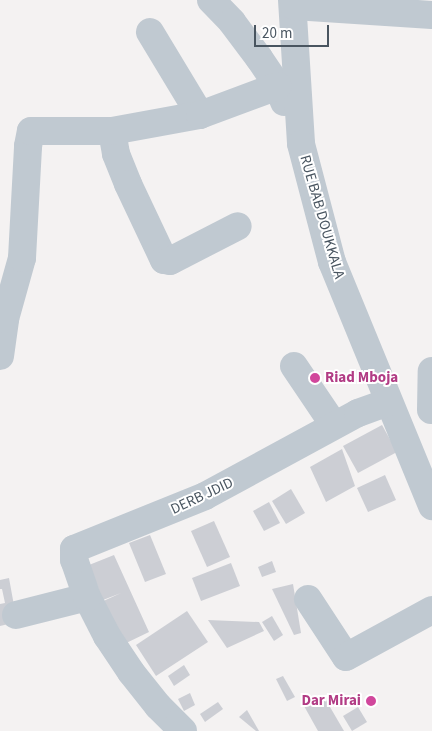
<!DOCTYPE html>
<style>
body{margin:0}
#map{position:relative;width:432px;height:731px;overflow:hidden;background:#f4f2f2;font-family:"Source Sans 3",sans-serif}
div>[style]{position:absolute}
.building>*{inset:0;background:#ccced4}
.minor>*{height:28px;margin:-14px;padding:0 14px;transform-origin:14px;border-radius:14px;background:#c0c9d1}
.dots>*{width:14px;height:14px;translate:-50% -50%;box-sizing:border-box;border:2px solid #fff;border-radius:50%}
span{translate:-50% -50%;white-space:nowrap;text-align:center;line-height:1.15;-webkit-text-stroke:4px #fff;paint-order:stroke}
.street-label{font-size:15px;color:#495560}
.hotel-label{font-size:15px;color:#b23c85;font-weight:700}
.left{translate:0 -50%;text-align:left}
.right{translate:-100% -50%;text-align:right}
.scale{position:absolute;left:254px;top:25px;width:75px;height:22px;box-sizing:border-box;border:2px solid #495560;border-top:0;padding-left:6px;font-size:15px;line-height:18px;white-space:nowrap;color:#495560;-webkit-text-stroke:4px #fff;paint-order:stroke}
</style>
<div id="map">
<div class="building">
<div style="clip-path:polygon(382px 425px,397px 452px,358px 473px,343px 446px)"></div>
<div style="clip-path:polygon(342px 449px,355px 486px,326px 502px,310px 467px)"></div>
<div style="clip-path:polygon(385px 475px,396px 500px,368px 512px,357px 488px)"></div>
<div style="clip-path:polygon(291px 489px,305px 513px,286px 524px,272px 501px)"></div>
<div style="clip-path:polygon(269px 502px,280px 523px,264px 531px,253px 511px)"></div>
<div style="clip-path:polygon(214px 521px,230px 557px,207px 567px,191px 531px)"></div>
<div style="clip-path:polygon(150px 535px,166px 574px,145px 582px,129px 543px)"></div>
<div style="clip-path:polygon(114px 555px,149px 632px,120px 646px,99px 603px,121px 593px,103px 600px,89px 565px)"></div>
<div style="clip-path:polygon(272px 561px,276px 572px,262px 577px,258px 567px)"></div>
<div style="clip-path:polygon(231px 563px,240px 586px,201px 601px,192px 578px)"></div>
<div style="clip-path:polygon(9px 578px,17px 622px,0 626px,0 604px,5px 603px,2px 589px,0 589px,0 580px)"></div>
<div style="clip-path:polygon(293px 584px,301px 633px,294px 635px,272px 589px)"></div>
<div style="clip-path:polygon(187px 611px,208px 642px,156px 676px,136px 645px)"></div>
<div style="clip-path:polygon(272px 616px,283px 635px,274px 641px,262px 622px)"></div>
<div style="clip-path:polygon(208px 620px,259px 622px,264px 631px,227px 648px)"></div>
<div style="clip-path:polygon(184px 665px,190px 675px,174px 686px,168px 676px)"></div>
<div style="clip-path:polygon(283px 676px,295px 697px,287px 701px,276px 679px)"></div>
<div style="clip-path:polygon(190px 693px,195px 705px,184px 711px,178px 699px)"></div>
<div style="clip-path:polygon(323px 695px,344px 731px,318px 731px,304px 706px)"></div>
<div style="clip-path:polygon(218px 702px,223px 709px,205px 722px,200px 714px)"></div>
<div style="clip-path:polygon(358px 707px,367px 722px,352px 731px,343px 716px)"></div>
<div style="clip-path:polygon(247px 710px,259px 731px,256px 731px,239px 717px)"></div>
</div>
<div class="minor">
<div style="left:211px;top:0;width:30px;rotate:46deg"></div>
<div style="left:232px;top:22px;width:45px;rotate:53.1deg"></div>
<div style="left:259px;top:58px;width:34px;rotate:56deg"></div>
<div style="left:278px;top:86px;width:17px;rotate:69deg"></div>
<div style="left:292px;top:0;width:144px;rotate:86.4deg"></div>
<div style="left:301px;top:144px;width:122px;rotate:75.3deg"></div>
<div style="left:332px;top:262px;width:264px;rotate:67.7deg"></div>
<div style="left:294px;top:6px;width:138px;rotate:3.7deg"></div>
<div style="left:150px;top:32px;width:97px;rotate:58.9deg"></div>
<div style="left:112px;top:131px;width:23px;rotate:80deg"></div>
<div style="left:116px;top:154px;width:32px;rotate:68deg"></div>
<div style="left:128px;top:184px;width:84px;rotate:64.7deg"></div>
<div style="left:164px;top:260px;width:6px;rotate:9deg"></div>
<div style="left:170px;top:261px;width:76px;rotate:-27.2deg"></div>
<div style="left:0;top:356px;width:37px;rotate:-82deg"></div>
<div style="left:5px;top:319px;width:63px;rotate:-74.4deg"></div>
<div style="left:22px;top:258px;width:112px;rotate:-86.9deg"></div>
<div style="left:28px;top:146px;width:15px;rotate:-79deg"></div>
<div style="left:31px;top:131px;width:81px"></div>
<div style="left:112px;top:131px;width:89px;rotate:-10.3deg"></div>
<div style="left:200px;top:115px;width:83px;rotate:-20.4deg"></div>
<div style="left:294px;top:366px;width:71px;rotate:55.9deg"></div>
<div style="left:431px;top:410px;width:39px;rotate:-89deg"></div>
<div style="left:308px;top:599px;width:69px;rotate:56.8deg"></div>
<div style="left:346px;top:657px;width:98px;rotate:-28.7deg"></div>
<div style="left:16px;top:615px;width:73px;rotate:-14.2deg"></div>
<div style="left:183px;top:731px;width:35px;rotate:-135deg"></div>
<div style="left:158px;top:706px;width:43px;rotate:-128.5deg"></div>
<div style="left:131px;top:672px;width:43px;rotate:-123.7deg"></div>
<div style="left:107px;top:636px;width:44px;rotate:-117.1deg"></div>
<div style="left:87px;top:597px;width:39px;rotate:-109deg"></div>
<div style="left:74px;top:560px;width:11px;rotate:-90deg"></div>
<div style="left:74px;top:549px;width:141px;rotate:-22deg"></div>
<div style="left:205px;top:496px;width:174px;rotate:-28.5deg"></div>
<div style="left:358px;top:413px;width:32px;rotate:-20deg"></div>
</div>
<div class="dots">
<div style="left:315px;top:378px;background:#d1479c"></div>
<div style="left:371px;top:701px;background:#d1479c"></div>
</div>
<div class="street-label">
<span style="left:322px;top:217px;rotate:74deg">RUE BAB DOUKKALA</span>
<span style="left:202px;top:496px;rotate:-25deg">DERB JDID</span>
</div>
<div class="hotel-label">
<span class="left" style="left:325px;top:378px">Riad Mboja</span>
<span class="right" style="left:361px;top:701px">Dar Mirai</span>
</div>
<div class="scale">20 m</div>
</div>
